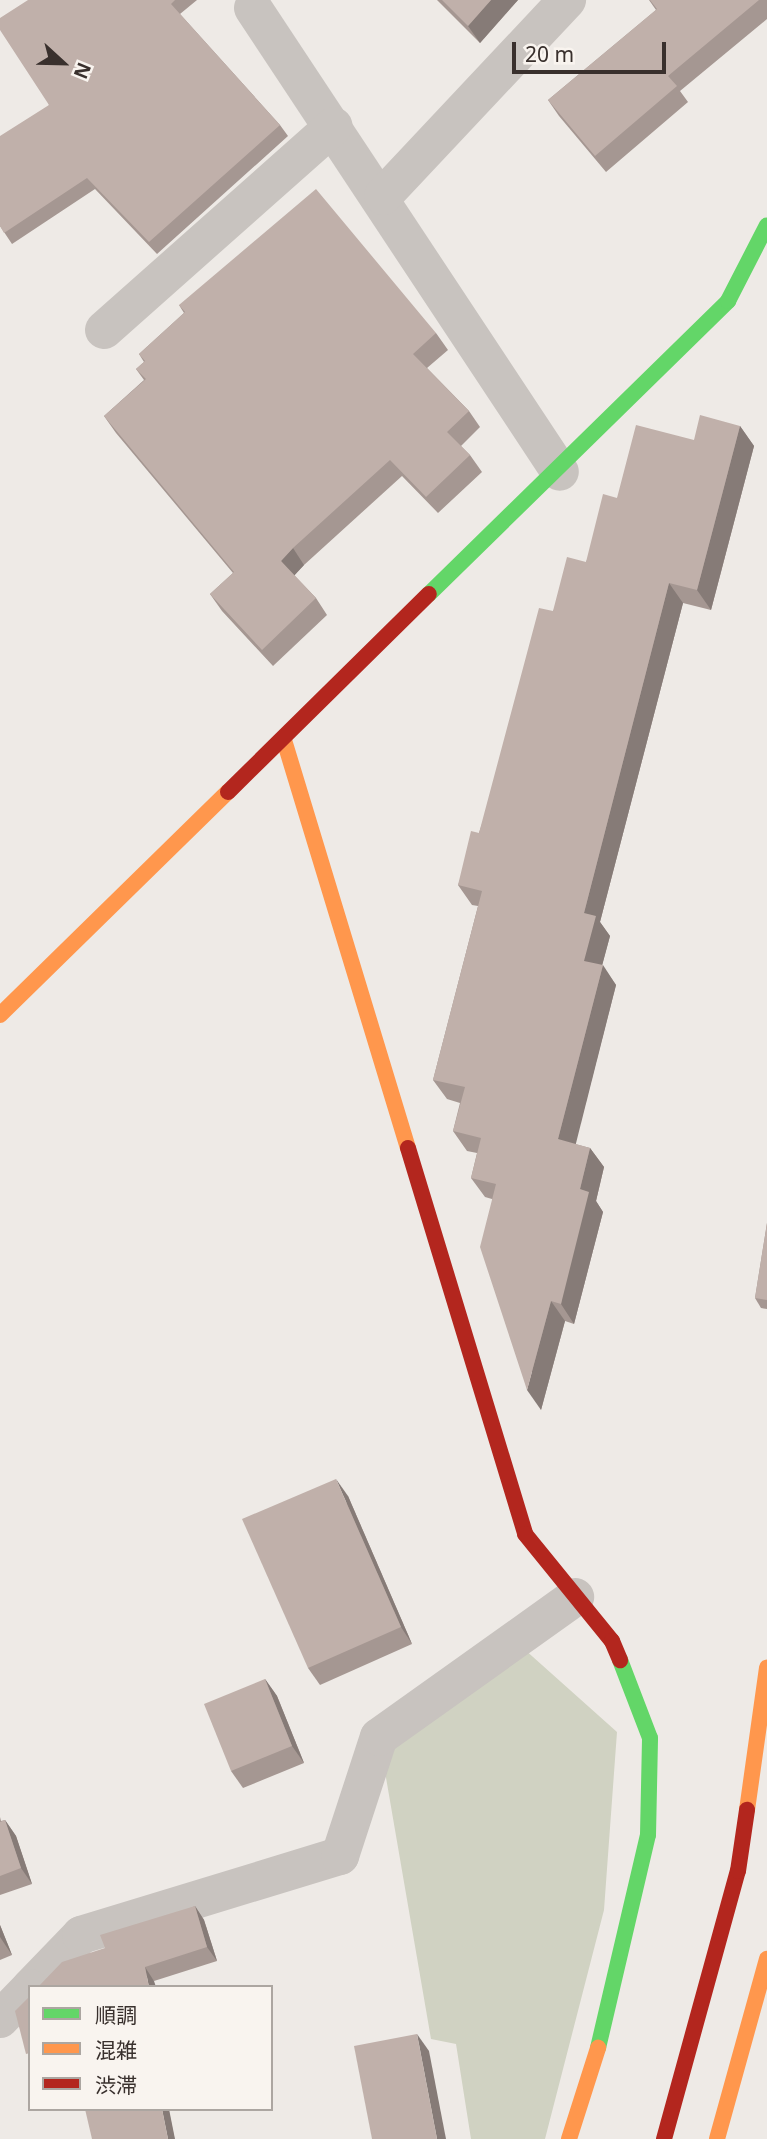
<!DOCTYPE html>
<meta charset="utf-8">
<style>
body{margin:0}
#map{position:relative;width:767px;height:2139px;overflow:hidden;background:#eeeae6;font-family:"Noto Sans","Noto Sans JP",sans-serif}
div>[style]{position:absolute}
.green>*{inset:0;background:#d0d2c2}
.street>*{height:38px;margin:-19px;padding:0 19px;transform-origin:19px;border-radius:19px;background:#c8c3bf}
.fast>*{height:16px;margin:-8px;padding:0 8px;transform-origin:8px;border-radius:8px;background:#63d668}
.slow>*{height:16px;margin:-8px;padding:0 8px;transform-origin:8px;border-radius:8px;background:#ff974d}
.jam>*{height:16px;margin:-8px;padding:0 8px;transform-origin:8px;border-radius:8px;background:#b3261e}
.slow-bridge>*{height:16px;margin:-8px;padding:0 8px;transform-origin:8px;border-radius:8px;background:#ff974d}
.wall>*{inset:0;background:#a59792}
.shaded-wall>*{inset:0;background:#867b77}
.building>*{inset:0;background:#c0b0aa}
span{translate:-50% -50%;white-space:nowrap;text-align:center;line-height:1.15;-webkit-text-stroke:7px #f9f4ef;paint-order:stroke}
.legend{position:absolute;left:28px;top:1985px;width:245px;height:126px;box-sizing:border-box;background:#f9f4ef;border:2px solid #aca6a1;margin:0;padding:9px 12px;list-style:none;font-size:21px;color:#39302d}
.legend li{display:flex;align-items:center;gap:14px;height:35px}
.legend b{width:35px;border:2px solid #aca6a1}
.north{position:absolute;left:28px;top:28px;width:70px;height:70px;-webkit-text-stroke:5px #f9f4ef;paint-order:stroke;rotate:112deg;font-size:19px;font-weight:700;line-height:28px;text-align:center;color:#39302d}
.north::after{content:'';display:block;margin:auto;width:24px;height:32px;background:#39302d;clip-path:polygon(50% 0,100% 100%,50% 72%,0 100%)}
.scale{position:absolute;left:512px;top:42px;width:154px;height:32px;box-sizing:border-box;border:4px solid #39302d;border-top:0;padding-left:9px;font-size:21px;line-height:24px;white-space:nowrap;color:#39302d;-webkit-text-stroke:5px #f9f4ef;paint-order:stroke}
</style>
<div id="map">
<div class="green">
<div style="clip-path:polygon(514px 1640px,617px 1732px,604px 1910px,545px 2139px,471px 2139px,456px 2044px,431px 2039px,379px 1737px)"></div>
</div>
<div class="street">
<div style="left:253px;top:8px;width:556px;rotate:56.51deg"></div>
<div style="left:383px;top:196px;width:269px;rotate:-46.8deg"></div>
<div style="left:104px;top:330px;width:307px;rotate:-41.6deg"></div>
<div style="left:31px;top:1987px;width:72px;rotate:-46.1deg"></div>
<div style="left:81px;top:1935px;width:271px;rotate:-17deg"></div>
<div style="left:340px;top:1856px;width:125px;rotate:-71.9deg"></div>
<div style="left:379px;top:1737px;width:241px;rotate:-35.5deg"></div>
<div style="left:0;top:2019px;width:43px;rotate:-45.9deg"></div>
</div>
<div class="fast">
<div style="left:429px;top:594px;width:419px;rotate:-44.4deg"></div>
<div style="left:728px;top:301px;width:85px;rotate:-62.8deg"></div>
<div style="left:598px;top:2048px;width:219px;rotate:-76.8deg"></div>
<div style="left:648px;top:1835px;width:97px;rotate:-88.8deg"></div>
<div style="left:650px;top:1738px;width:84px;rotate:-111deg"></div>
</div>
<div class="slow">
<div style="left:284px;top:740px;width:426px;rotate:73.1deg"></div>
<div style="left:0;top:1015px;width:319px;rotate:-44.4deg"></div>
<div style="left:747px;top:1810px;width:144px;rotate:-82deg"></div>
<div style="left:569px;top:2139px;width:96px;rotate:-72.3deg"></div>
</div>
<div class="jam">
<div style="left:228px;top:792px;width:282px;rotate:-44.6deg"></div>
<div style="left:408px;top:1148px;width:403px;rotate:73.1deg"></div>
<div style="left:525px;top:1534px;width:138px;rotate:50.9deg"></div>
<div style="left:612px;top:1641px;width:21px;rotate:67deg"></div>
<div style="left:664px;top:2139px;width:278px;rotate:-74.6deg"></div>
<div style="left:738px;top:1871px;width:62px;rotate:-81.6deg"></div>
</div>
<div class="slow-bridge">
<div style="left:717px;top:2139px;width:187px;rotate:-74.5deg"></div>
</div>
<div class="wall">
<div style="clip-path:polygon(28px 0,197px 0,180px 14px,280px 125px,288px 136px,157px 254px,95px 189px,12px 244px,0 226px,49px 105px)"></div>
<div style="clip-path:polygon(437px 0,518px 0,480px 43px)"></div>
<div style="clip-path:polygon(649px 0,767px 0,767px 19px,680px 91px,688px 102px,606px 172px,559px 116px,548px 100px,656px 10px)"></div>
<div style="clip-path:polygon(179px 305px,436px 333px,448px 350px,427px 368px,469px 411px,480px 427px,461px 446px,470px 455px,482px 472px,438px 513px,402px 476px,304px 565px,294px 575px,316px 598px,327px 615px,273px 666px,222px 611px,210px 594px,233px 573px,116px 433px,104px 416px,144px 380px,136px 369px,144px 362px,139px 354px,184px 313px)"></div>
<div style="clip-path:polygon(740px 426px,754px 446px,711px 610px,683px 603px,600px 922px,610px 936px,602px 965px,616px 985px,575px 1144px,590px 1148px,604px 1167px,596px 1201px,603px 1212px,574px 1324px,565px 1321px,541px 1410px,492px 1199px,485px 1197px,471px 1178px,477px 1153px,467px 1151px,453px 1131px,460px 1103px,447px 1099px,433px 1080px,478px 906px,472px 905px,458px 885px,479px 833px,553px 611px,586px 562px,617px 498px,694px 440px)"></div>
<div style="clip-path:polygon(767px 1223px,767px 1309px,761px 1308px,755px 1298px)"></div>
<div style="clip-path:polygon(348px 1496px,412px 1644px,320px 1685px,308px 1668px)"></div>
<div style="clip-path:polygon(265px 1679px,277px 1696px,304px 1763px,243px 1788px,231px 1771px)"></div>
<div style="clip-path:polygon(0 1817px,1px 1821px,5px 1820px,16px 1836px,32px 1884px,0 1895px)"></div>
<div style="clip-path:polygon(195px 1906px,204px 1920px,217px 1961px,154px 1981px,105px 1948px)"></div>
<div style="clip-path:polygon(0 1925px,12px 1955px,0 1960px)"></div>
</div>
<div class="shaded-wall">
<div style="clip-path:polygon(491px 0,518px 0,480px 43px,468px 26px)"></div>
<div style="clip-path:polygon(740px 426px,754px 446px,711px 610px,697px 590px)"></div>
<div style="clip-path:polygon(293px 548px,304px 565px,293px 577px,281px 561px)"></div>
<div style="clip-path:polygon(669px 583px,683px 603px,600px 922px,610px 936px,598px 981px,584px 961px,584px 913px)"></div>
<div style="clip-path:polygon(603px 965px,616px 985px,572px 1159px,558px 1139px)"></div>
<div style="clip-path:polygon(590px 1148px,604px 1167px,596px 1201px,603px 1212px,574px 1324px,561px 1304px,580px 1189px)"></div>
<div style="clip-path:polygon(551px 1301px,565px 1321px,541px 1410px,527px 1390px)"></div>
<div style="clip-path:polygon(336px 1479px,348px 1496px,412px 1644px,401px 1627px)"></div>
<div style="clip-path:polygon(265px 1679px,277px 1696px,304px 1763px,292px 1746px)"></div>
<div style="clip-path:polygon(5px 1820px,16px 1836px,32px 1884px,21px 1868px)"></div>
<div style="clip-path:polygon(195px 1906px,204px 1920px,217px 1961px,207px 1947px)"></div>
<div style="clip-path:polygon(0 1925px,12px 1955px,0 1937px)"></div>
<div style="clip-path:polygon(145px 1967px,154px 1981px,156px 1987px,149px 1987px)"></div>
<div style="clip-path:polygon(417px 2034px,429px 2051px,446px 2139px,437px 2139px)"></div>
<div style="clip-path:polygon(162px 2109px,169px 2109px,175px 2139px,168px 2139px)"></div>
</div>
<div class="building">
<div style="clip-path:polygon(28px 0,175px 0,171px 4px,280px 125px,149px 242px,87px 178px,4px 233px,0 226px,0 136px,49px 105px,0 30px,0 18px)"></div>
<div style="clip-path:polygon(442px 0,491px 0,468px 26px)"></div>
<div style="clip-path:polygon(650px 0,759px 0,668px 76px,677px 86px,595px 156px,548px 100px,657px 9px)"></div>
<div style="clip-path:polygon(316px 189px,436px 333px,413px 354px,469px 411px,447px 432px,470px 455px,426px 497px,390px 460px,293px 548px,281px 561px,316px 598px,262px 650px,210px 594px,234px 572px,104px 416px,146px 379px,136px 369px,145px 361px,139px 354px,185px 312px,179px 305px)"></div>
<div style="clip-path:polygon(700px 415px,740px 426px,697px 590px,669px 583px,584px 913px,596px 916px,584px 961px,603px 965px,558px 1139px,590px 1148px,580px 1189px,589px 1192px,561px 1304px,551px 1301px,527px 1390px,480px 1247px,496px 1184px,471px 1178px,481px 1138px,453px 1131px,465px 1087px,433px 1080px,482px 891px,458px 885px,471px 831px,479px 833px,539px 608px,553px 611px,567px 557px,586px 562px,603px 494px,617px 498px,636px 425px,694px 440px)"></div>
<div style="clip-path:polygon(767px 1223px,767px 1300px,755px 1298px)"></div>
<div style="clip-path:polygon(336px 1479px,401px 1627px,308px 1668px,242px 1519px)"></div>
<div style="clip-path:polygon(265px 1679px,292px 1746px,231px 1771px,204px 1704px)"></div>
<div style="clip-path:polygon(5px 1820px,21px 1868px,0 1876px,0 1822px)"></div>
<div style="clip-path:polygon(195px 1906px,207px 1947px,145px 1967px,149px 1987px,38px 1987px,62px 1962px,105px 1948px,100px 1935px)"></div>
<div style="clip-path:polygon(30px 1996px,30px 2053px,26px 2054px,15px 2011px)"></div>
<div style="clip-path:polygon(417px 2034px,437px 2139px,372px 2139px,354px 2046px)"></div>
<div style="clip-path:polygon(85px 2109px,162px 2109px,168px 2139px,92px 2139px)"></div>
</div>
<ul class="legend">
<li><b style="height:9px;background:#63d668"></b>順調</li>
<li><b style="height:9px;background:#ff974d"></b>混雑</li>
<li><b style="height:9px;background:#b3261e"></b>渋滞</li>
</ul>
<div class="north">N</div>
<div class="scale">20 m</div>
</div>
